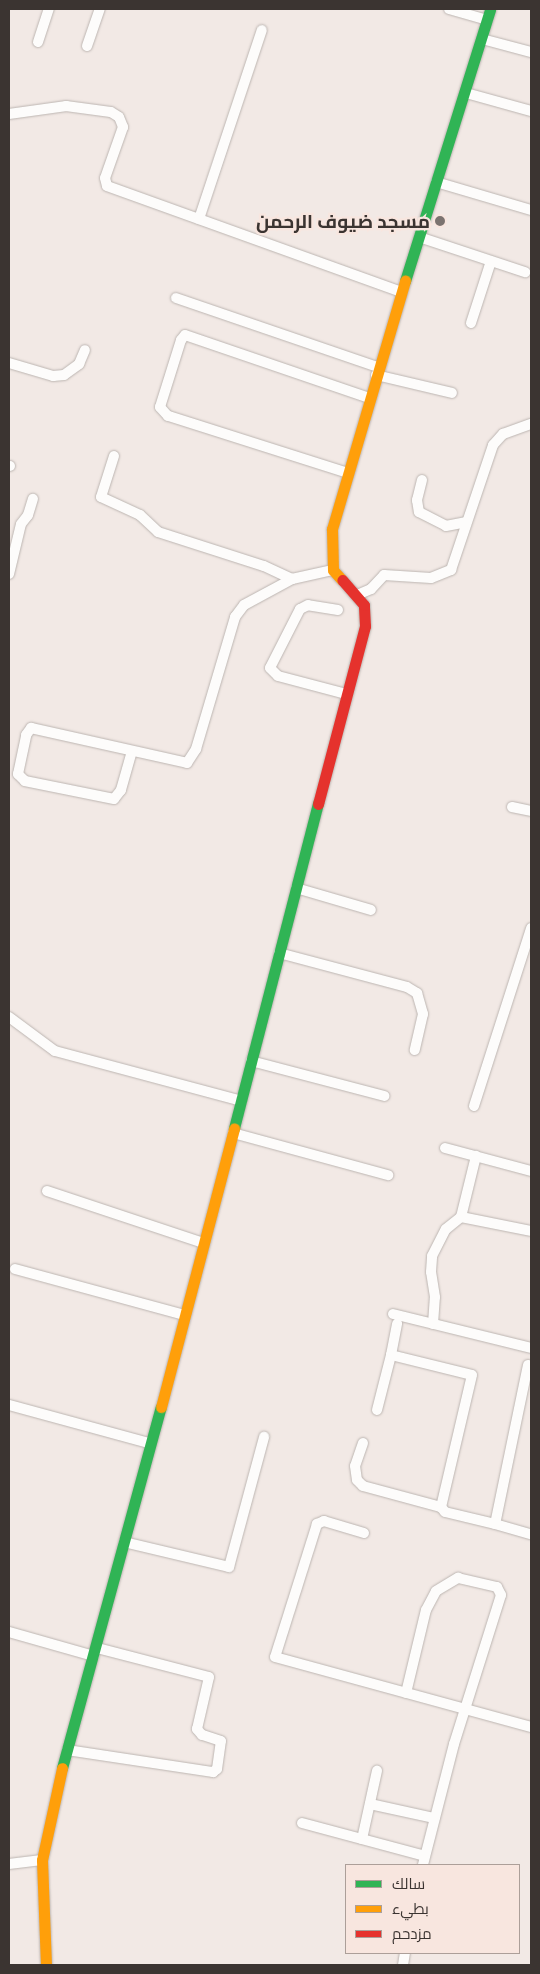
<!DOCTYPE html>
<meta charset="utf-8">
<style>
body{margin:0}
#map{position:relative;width:540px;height:1974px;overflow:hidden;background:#f2e9e5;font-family:"Titillium Web",Cairo,sans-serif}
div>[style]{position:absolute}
.roads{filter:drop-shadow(0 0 1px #bcb5b1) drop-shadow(0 0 1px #bcb5b1)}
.street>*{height:10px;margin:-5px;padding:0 5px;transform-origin:5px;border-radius:5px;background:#fdfcfb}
.fast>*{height:11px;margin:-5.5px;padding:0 5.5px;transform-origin:5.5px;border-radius:5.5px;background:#30b455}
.slow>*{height:11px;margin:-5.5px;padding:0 5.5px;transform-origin:5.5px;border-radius:5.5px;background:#ff9f0a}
.jam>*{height:11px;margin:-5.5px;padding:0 5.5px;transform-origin:5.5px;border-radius:5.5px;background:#e5322d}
.dots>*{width:14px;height:14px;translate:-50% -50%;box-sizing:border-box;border:2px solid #f8e6df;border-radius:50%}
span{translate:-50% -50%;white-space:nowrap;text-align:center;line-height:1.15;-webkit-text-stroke:4.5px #f8e6df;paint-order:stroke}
.poi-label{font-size:19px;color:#3b3431;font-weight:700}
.right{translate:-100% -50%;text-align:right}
.frame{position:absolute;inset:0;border:10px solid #3b3431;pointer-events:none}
.legend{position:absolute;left:345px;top:1864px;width:175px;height:90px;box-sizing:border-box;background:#f8e6df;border:1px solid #ac9f99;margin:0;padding:6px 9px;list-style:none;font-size:15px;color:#3b3431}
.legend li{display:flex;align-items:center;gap:10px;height:25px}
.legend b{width:25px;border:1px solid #ac9f99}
</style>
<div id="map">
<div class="roads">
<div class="street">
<div style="left:449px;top:9px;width:40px;rotate:16deg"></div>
<div style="left:482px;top:39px;width:51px;rotate:14.9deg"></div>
<div style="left:38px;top:42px;width:35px;rotate:-72deg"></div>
<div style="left:87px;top:46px;width:39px;rotate:-71deg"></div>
<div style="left:466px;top:93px;width:67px;rotate:15.5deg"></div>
<div style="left:9px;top:114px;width:58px;rotate:-8deg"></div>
<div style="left:66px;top:106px;width:45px;rotate:7.6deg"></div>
<div style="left:111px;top:112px;width:9px;rotate:32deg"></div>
<div style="left:119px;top:117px;width:11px;rotate:68deg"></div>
<div style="left:123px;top:127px;width:54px;rotate:109.4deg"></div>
<div style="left:105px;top:178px;width:8px;rotate:76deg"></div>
<div style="left:107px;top:186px;width:313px;rotate:19.8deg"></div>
<div style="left:436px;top:182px;width:99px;rotate:16.4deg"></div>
<div style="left:199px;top:219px;width:199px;rotate:-71.6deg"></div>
<div style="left:419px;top:237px;width:112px;rotate:18.3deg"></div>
<div style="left:176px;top:298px;width:213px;rotate:18.9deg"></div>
<div style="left:471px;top:323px;width:65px;rotate:-72.1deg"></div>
<div style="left:9px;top:363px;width:46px;rotate:16.5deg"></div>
<div style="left:53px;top:376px;width:11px;rotate:-5deg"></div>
<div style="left:64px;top:375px;width:19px;rotate:-36deg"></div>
<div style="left:79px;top:364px;width:15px;rotate:-67deg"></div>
<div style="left:376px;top:375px;width:78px;rotate:13.3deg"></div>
<div style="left:114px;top:456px;width:43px;rotate:107.6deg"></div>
<div style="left:101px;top:497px;width:43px;rotate:24.8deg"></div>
<div style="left:140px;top:515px;width:25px;rotate:43deg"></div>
<div style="left:158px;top:532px;width:111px;rotate:17.8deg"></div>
<div style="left:264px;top:566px;width:31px;rotate:25deg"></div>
<div style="left:292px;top:579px;width:42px;rotate:-12.4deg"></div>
<div style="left:9px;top:466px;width:1px"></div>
<div style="left:348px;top:473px;width:189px;rotate:-162.4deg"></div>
<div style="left:168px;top:416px;width:12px;rotate:-132deg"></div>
<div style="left:160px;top:407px;width:70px;rotate:-72.6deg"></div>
<div style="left:181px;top:340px;width:6px;rotate:-51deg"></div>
<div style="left:185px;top:335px;width:194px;rotate:18.9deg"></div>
<div style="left:422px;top:480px;width:21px;rotate:104deg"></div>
<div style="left:417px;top:500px;width:12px;rotate:81deg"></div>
<div style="left:419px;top:512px;width:30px;rotate:27deg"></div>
<div style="left:446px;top:526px;width:21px;rotate:-11deg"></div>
<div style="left:9px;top:574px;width:51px;rotate:-76.5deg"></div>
<div style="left:21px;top:524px;width:11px;rotate:-52deg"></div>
<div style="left:28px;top:515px;width:17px;rotate:-73deg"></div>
<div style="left:357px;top:595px;width:15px;rotate:-23deg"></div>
<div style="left:371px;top:589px;width:19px;rotate:-47deg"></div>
<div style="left:384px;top:575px;width:47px;rotate:3.7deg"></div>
<div style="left:431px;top:578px;width:22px;rotate:-22deg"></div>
<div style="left:451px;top:570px;width:132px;rotate:-71.4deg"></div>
<div style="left:493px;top:445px;width:15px;rotate:-48deg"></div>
<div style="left:503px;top:434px;width:30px;rotate:-20deg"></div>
<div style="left:338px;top:610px;width:30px;rotate:-171deg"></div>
<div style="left:308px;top:605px;width:9px;rotate:153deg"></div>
<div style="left:300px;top:609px;width:66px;rotate:117deg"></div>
<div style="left:270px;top:668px;width:11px;rotate:45deg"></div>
<div style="left:278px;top:676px;width:70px;rotate:14.8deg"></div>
<div style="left:132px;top:751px;width:41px;rotate:105.8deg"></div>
<div style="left:121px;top:790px;width:11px;rotate:128deg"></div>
<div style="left:114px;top:799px;width:91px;rotate:-168.6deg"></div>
<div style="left:25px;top:781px;width:10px;rotate:-135deg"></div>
<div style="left:18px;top:774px;width:40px;rotate:-78deg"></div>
<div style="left:26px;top:735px;width:9px;rotate:-54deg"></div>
<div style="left:31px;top:728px;width:160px;rotate:12.6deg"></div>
<div style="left:187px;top:763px;width:17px;rotate:-57deg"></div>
<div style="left:196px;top:749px;width:138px;rotate:-73.5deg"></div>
<div style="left:235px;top:617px;width:15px;rotate:-53deg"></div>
<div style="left:244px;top:605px;width:55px;rotate:-28.4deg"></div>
<div style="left:512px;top:807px;width:19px;rotate:12deg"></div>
<div style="left:296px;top:888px;width:78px;rotate:16.3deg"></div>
<div style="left:279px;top:953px;width:132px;rotate:14.9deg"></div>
<div style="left:407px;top:987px;width:12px;rotate:31deg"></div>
<div style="left:417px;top:993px;width:22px;rotate:74deg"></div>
<div style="left:423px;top:1014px;width:37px;rotate:103deg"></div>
<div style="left:9px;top:1017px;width:57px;rotate:36.5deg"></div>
<div style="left:55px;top:1051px;width:193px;rotate:15deg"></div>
<div style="left:251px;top:1061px;width:138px;rotate:14.7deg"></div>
<div style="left:474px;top:1106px;width:187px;rotate:-72.2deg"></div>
<div style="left:233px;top:1133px;width:161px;rotate:15.2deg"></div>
<div style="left:445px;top:1148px;width:89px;rotate:15deg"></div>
<div style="left:47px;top:1191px;width:164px;rotate:18.4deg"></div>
<div style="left:461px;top:1217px;width:71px;rotate:11.3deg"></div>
<div style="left:15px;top:1269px;width:175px;rotate:15.2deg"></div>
<div style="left:393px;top:1314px;width:142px;rotate:13.8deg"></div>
<div style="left:433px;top:1324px;width:27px;rotate:-86deg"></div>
<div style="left:435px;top:1297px;width:25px;rotate:-99deg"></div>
<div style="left:431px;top:1272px;width:16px;rotate:-86deg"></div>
<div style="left:432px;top:1256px;width:30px;rotate:-63deg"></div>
<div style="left:446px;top:1229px;width:19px;rotate:-39deg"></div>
<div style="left:461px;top:1217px;width:63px;rotate:-76.2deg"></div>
<div style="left:391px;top:1355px;width:32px;rotate:-79deg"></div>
<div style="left:528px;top:1365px;width:162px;rotate:101.7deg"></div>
<div style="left:495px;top:1524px;width:37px;rotate:16deg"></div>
<div style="left:9px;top:1405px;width:145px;rotate:15.2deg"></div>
<div style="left:377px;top:1410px;width:57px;rotate:-75.7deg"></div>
<div style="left:391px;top:1355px;width:83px;rotate:13.9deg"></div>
<div style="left:472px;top:1375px;width:136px;rotate:103.2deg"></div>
<div style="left:441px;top:1507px;width:6px;rotate:51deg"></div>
<div style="left:445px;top:1512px;width:51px;rotate:13.5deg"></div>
<div style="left:363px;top:1443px;width:24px;rotate:109deg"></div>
<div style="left:355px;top:1466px;width:14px;rotate:82deg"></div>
<div style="left:357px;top:1480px;width:8px;rotate:45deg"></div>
<div style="left:363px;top:1486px;width:81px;rotate:15.1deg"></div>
<div style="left:364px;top:1533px;width:42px;rotate:-163.3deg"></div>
<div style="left:324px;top:1521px;width:8px;rotate:157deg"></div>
<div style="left:317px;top:1524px;width:139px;rotate:107.5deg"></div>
<div style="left:275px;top:1657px;width:265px;rotate:15.3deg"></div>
<div style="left:124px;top:1542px;width:108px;rotate:13.4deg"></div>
<div style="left:229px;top:1567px;width:135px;rotate:-74.9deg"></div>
<div style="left:9px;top:1632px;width:88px;rotate:15.8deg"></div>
<div style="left:406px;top:1693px;width:85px;rotate:-76.5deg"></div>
<div style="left:426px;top:1610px;width:21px;rotate:-62deg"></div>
<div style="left:436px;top:1591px;width:26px;rotate:-31deg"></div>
<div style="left:458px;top:1578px;width:40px;rotate:13deg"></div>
<div style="left:497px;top:1587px;width:9px;rotate:63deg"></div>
<div style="left:501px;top:1595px;width:156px;rotate:107.5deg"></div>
<div style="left:454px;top:1744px;width:125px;rotate:104.4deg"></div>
<div style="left:67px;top:1750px;width:148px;rotate:8.6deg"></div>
<div style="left:213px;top:1772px;width:5px;rotate:-37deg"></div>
<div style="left:217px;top:1769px;width:28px;rotate:-82deg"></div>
<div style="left:221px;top:1741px;width:20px;rotate:-162deg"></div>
<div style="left:202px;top:1735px;width:8px;rotate:-130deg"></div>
<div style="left:197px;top:1729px;width:53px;rotate:-77deg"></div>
<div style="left:209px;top:1677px;width:116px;rotate:-165.5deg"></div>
<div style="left:370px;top:1804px;width:66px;rotate:12.3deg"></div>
<div style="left:302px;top:1823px;width:127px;rotate:15deg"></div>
<div style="left:362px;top:1839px;width:70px;rotate:-77.6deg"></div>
<div style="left:9px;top:1864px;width:33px;rotate:-7deg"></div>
<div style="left:403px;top:1965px;width:12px;rotate:-81deg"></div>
</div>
<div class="fast">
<div style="left:405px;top:281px;width:285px;rotate:-72.6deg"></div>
<div style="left:234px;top:1128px;width:335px;rotate:-75.5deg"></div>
<div style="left:62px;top:1768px;width:374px;rotate:-74.7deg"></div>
</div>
<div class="slow">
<div style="left:342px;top:580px;width:13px;rotate:-132deg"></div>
<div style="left:333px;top:570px;width:41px;rotate:-91.4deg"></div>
<div style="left:332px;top:529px;width:259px;rotate:-73.6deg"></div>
<div style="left:161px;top:1407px;width:288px;rotate:-75.3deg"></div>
<div style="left:46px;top:1965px;width:105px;rotate:-92.2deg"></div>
<div style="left:42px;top:1860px;width:94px;rotate:-77.7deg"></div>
</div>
<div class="jam">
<div style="left:318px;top:804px;width:184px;rotate:-75.2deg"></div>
<div style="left:365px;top:626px;width:21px;rotate:-93deg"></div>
<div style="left:364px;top:605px;width:33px;rotate:-131deg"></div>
</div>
</div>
<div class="dots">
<div style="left:440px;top:221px;background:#7b7370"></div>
</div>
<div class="poi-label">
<span class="right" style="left:430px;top:221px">مسجد ضيوف الرحمن</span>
</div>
<div class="frame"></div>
<ul class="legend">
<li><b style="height:6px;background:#30b455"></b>سالك</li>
<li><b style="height:6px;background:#ff9f0a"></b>بطيء</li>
<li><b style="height:6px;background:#e5322d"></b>مزدحم</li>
</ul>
</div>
